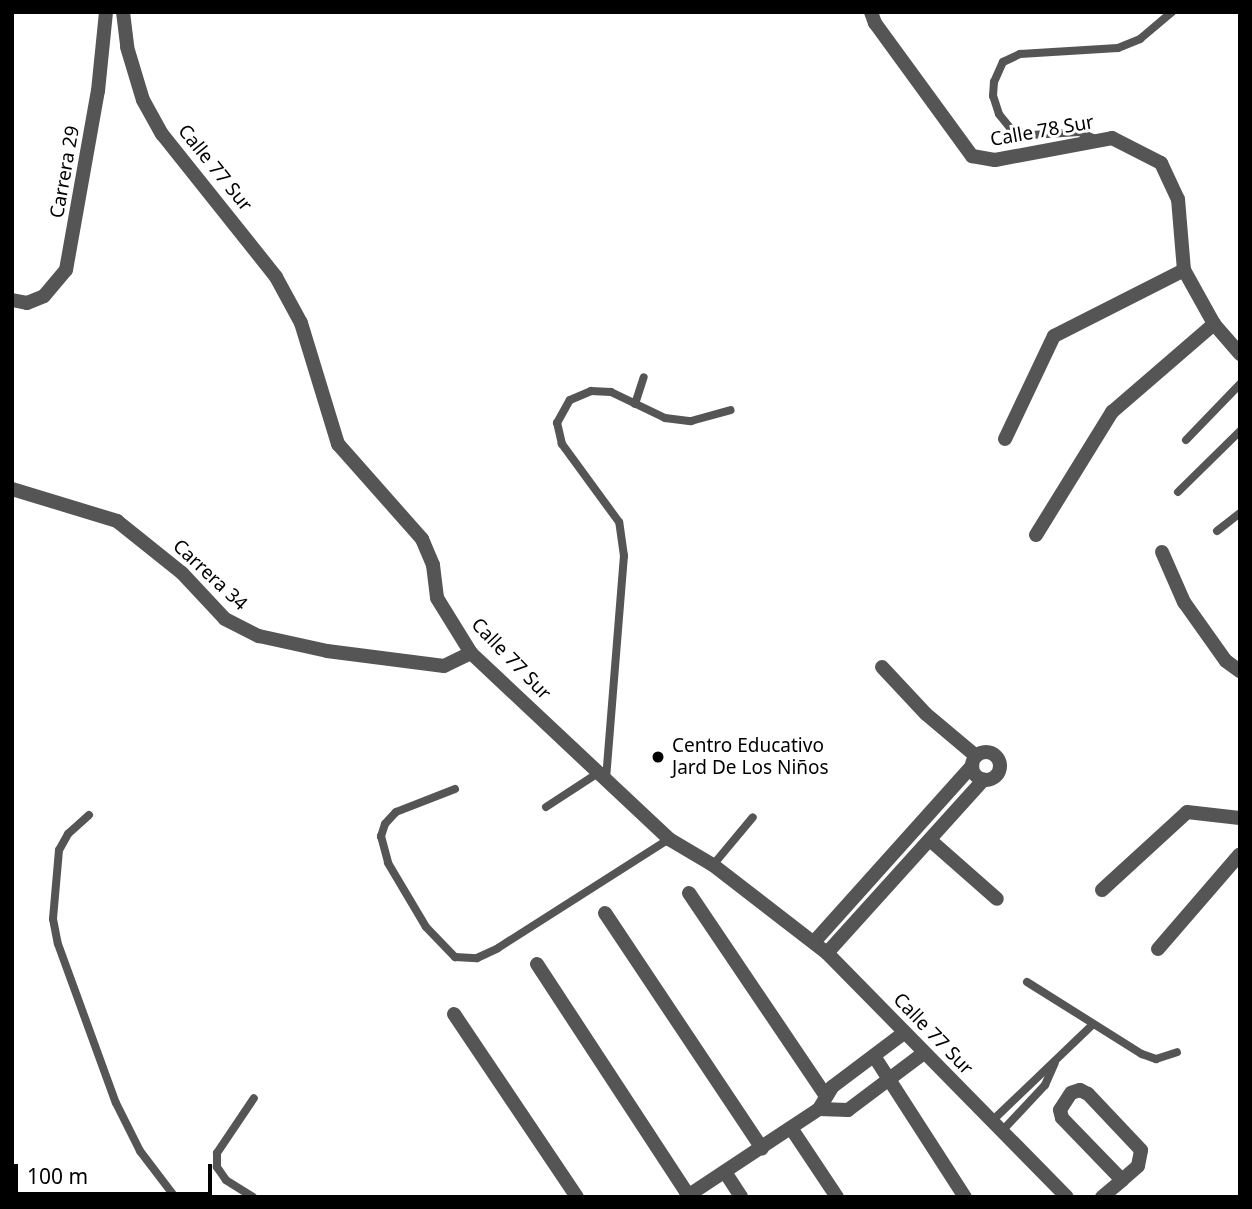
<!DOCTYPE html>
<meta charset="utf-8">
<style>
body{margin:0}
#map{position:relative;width:1252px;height:1209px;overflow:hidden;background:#fff;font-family:"Noto Sans",sans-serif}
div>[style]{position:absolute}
.service>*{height:8px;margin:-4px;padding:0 4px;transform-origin:4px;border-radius:4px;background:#555}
.minor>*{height:14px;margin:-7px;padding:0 7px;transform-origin:7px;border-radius:7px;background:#555}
.minor>.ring{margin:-7px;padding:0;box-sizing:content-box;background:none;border:14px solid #555;border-radius:50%}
.dots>*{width:19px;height:19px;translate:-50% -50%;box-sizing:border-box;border:4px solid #fff;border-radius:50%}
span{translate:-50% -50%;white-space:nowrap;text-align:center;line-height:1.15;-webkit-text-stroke:6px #fff;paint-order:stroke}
.street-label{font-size:19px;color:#000}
.poi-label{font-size:19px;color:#000}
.left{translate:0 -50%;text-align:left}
.frame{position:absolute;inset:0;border:14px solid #000;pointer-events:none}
.scale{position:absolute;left:14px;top:1164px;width:198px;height:32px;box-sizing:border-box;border:4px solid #000;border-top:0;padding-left:9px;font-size:21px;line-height:24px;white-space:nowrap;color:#000;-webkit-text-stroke:5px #fff;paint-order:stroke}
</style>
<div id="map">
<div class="service">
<div style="left:1095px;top:139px;width:17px;rotate:-156deg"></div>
<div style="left:1079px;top:132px;width:48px;rotate:176.4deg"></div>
<div style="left:1031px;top:135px;width:21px;rotate:-163deg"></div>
<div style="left:1011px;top:129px;width:19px;rotate:-129deg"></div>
<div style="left:999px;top:114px;width:19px;rotate:-108deg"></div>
<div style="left:993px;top:96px;width:14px;rotate:-86deg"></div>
<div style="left:994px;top:82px;width:22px;rotate:-66deg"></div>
<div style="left:1003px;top:62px;width:19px;rotate:-25deg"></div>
<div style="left:1020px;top:54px;width:98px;rotate:-3.5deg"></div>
<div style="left:1118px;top:48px;width:24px;rotate:-22deg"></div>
<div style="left:1140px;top:39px;width:42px;rotate:-40.2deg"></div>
<div style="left:635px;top:404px;width:28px;rotate:-72deg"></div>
<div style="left:1186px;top:440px;width:78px;rotate:-46deg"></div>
<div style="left:1178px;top:492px;width:87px;rotate:-44.5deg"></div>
<div style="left:1217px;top:531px;width:29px;rotate:-38deg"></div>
<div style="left:606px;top:779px;width:224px;rotate:-85.4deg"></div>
<div style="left:624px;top:556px;width:34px;rotate:-98deg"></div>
<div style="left:619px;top:522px;width:97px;rotate:-126.2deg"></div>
<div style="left:562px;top:444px;width:22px;rotate:-103deg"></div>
<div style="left:557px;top:423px;width:26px;rotate:-61deg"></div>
<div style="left:570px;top:400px;width:23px;rotate:-23deg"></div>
<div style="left:591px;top:391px;width:20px;rotate:3deg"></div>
<div style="left:611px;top:392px;width:60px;rotate:25.7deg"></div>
<div style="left:665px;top:418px;width:26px;rotate:7deg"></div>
<div style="left:691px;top:421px;width:41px;rotate:-15.4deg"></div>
<div style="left:455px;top:789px;width:63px;rotate:158.7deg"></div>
<div style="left:396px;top:812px;width:16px;rotate:133deg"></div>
<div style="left:385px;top:824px;width:13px;rotate:108deg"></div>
<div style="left:381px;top:836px;width:28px;rotate:75deg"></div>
<div style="left:388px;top:863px;width:74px;rotate:59.3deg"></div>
<div style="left:426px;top:927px;width:42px;rotate:46deg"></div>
<div style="left:455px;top:957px;width:22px;rotate:3deg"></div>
<div style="left:477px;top:958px;width:23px;rotate:-25deg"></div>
<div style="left:498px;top:948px;width:203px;rotate:-32.5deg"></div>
<div style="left:546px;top:807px;width:62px;rotate:-33.2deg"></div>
<div style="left:89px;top:815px;width:28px;rotate:138deg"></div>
<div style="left:68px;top:834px;width:18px;rotate:119deg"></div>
<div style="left:59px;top:850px;width:69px;rotate:95deg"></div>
<div style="left:53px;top:919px;width:25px;rotate:79deg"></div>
<div style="left:58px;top:944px;width:169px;rotate:70deg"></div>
<div style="left:116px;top:1103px;width:54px;rotate:63.4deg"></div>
<div style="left:140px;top:1151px;width:58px;rotate:52.7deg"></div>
<div style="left:713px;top:865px;width:62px;rotate:-50.2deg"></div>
<div style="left:1027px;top:982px;width:136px;rotate:32.1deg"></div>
<div style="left:1142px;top:1054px;width:15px;rotate:20deg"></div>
<div style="left:1156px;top:1059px;width:22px;rotate:-18deg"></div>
<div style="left:992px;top:1121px;width:139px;rotate:-43.8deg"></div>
<div style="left:1002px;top:1131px;width:63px;rotate:-46.9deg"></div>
<div style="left:1045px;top:1085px;width:24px;rotate:-66deg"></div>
<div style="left:253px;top:1197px;width:32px;rotate:-148deg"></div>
<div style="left:226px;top:1180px;width:16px;rotate:-125deg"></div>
<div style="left:217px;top:1167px;width:14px;rotate:-90deg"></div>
<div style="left:217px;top:1153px;width:66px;rotate:-56.1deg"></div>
</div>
<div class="minor">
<div style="left:123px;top:12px;width:35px;rotate:83deg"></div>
<div style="left:127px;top:47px;width:55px;rotate:73.2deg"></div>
<div style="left:143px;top:100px;width:39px;rotate:61deg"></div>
<div style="left:162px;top:134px;width:183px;rotate:51.4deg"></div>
<div style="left:276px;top:277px;width:52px;rotate:61.5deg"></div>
<div style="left:301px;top:323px;width:127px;rotate:73deg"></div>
<div style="left:338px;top:444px;width:127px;rotate:48.5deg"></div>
<div style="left:422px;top:539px;width:28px;rotate:67deg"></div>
<div style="left:433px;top:565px;width:33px;rotate:83deg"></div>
<div style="left:437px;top:598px;width:65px;rotate:58.3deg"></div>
<div style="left:471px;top:653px;width:272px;rotate:43.2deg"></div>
<div style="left:669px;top:839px;width:51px;rotate:30.6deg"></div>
<div style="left:713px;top:865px;width:144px;rotate:37.7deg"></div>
<div style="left:827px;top:953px;width:342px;rotate:45.5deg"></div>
<div style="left:871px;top:12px;width:12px;rotate:70deg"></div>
<div style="left:875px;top:23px;width:165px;rotate:53.9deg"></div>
<div style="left:972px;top:156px;width:23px;rotate:10deg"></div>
<div style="left:995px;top:160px;width:119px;rotate:-10.6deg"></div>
<div style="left:1112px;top:138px;width:55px;rotate:27deg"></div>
<div style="left:1161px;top:163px;width:40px;rotate:65deg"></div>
<div style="left:1178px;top:199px;width:71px;rotate:85.2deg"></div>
<div style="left:1184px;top:270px;width:62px;rotate:60.9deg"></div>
<div style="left:1214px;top:324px;width:40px;rotate:49deg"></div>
<div style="left:12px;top:300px;width:15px;rotate:11deg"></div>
<div style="left:27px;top:303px;width:18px;rotate:-22deg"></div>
<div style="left:44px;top:296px;width:34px;rotate:-50deg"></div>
<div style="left:66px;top:270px;width:182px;rotate:-79.9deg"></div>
<div style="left:98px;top:91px;width:79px;rotate:-84.2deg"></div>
<div style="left:1005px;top:439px;width:114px;rotate:-64.6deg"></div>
<div style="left:1054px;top:336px;width:146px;rotate:-26.9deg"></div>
<div style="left:12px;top:489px;width:110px;rotate:16.9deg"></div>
<div style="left:117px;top:521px;width:83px;rotate:38.7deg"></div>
<div style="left:182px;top:573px;width:63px;rotate:46.9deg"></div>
<div style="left:225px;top:619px;width:38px;rotate:27deg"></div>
<div style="left:259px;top:636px;width:70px;rotate:12.4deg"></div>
<div style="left:327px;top:651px;width:118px;rotate:7.3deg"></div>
<div style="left:444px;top:666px;width:30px;rotate:-26deg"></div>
<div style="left:1036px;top:535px;width:145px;rotate:-58.3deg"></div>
<div style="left:1112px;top:412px;width:135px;rotate:-40.8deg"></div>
<div style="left:1162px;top:552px;width:55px;rotate:66.3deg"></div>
<div style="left:1184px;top:602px;width:72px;rotate:54.6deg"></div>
<div style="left:1226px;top:661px;width:17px;rotate:36deg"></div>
<div style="left:882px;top:667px;width:64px;rotate:46.9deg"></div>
<div style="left:926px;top:714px;width:65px;rotate:40deg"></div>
<div class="ring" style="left:972px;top:752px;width:14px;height:14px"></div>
<div style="left:930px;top:840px;width:89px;rotate:41.4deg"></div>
<div style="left:1102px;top:890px;width:115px;rotate:-42.5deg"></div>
<div style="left:1187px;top:812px;width:53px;rotate:6.5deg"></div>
<div style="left:689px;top:893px;width:245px;rotate:56deg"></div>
<div style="left:605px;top:913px;width:283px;rotate:56.3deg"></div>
<div style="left:814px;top:942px;width:237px;rotate:-48.1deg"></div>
<div style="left:1158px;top:949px;width:125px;rotate:-49.2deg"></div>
<div style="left:827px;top:953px;width:234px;rotate:-47.9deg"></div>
<div style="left:537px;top:964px;width:276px;rotate:56.8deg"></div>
<div style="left:454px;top:1014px;width:220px;rotate:56.1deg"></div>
<div style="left:874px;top:1056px;width:168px;rotate:57.2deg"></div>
<div style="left:819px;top:1109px;width:29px;rotate:2deg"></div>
<div style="left:848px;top:1110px;width:95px;rotate:-36.9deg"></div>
<div style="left:791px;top:1128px;width:83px;rotate:56.3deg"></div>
<div style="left:725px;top:1172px;width:30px;rotate:57deg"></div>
<div style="left:686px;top:1197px;width:159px;rotate:-33.5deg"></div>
<div style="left:819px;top:1109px;width:26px;rotate:-59deg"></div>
<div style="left:832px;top:1087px;width:90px;rotate:-36.9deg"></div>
<div style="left:1102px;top:1197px;width:26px;rotate:-40deg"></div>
<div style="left:1122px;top:1180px;width:21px;rotate:-41deg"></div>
<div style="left:1138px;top:1166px;width:16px;rotate:-79deg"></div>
<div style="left:1141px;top:1150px;width:77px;rotate:-133.4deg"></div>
<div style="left:1088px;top:1094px;width:9px;rotate:-153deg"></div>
<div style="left:1080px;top:1090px;width:9px;rotate:162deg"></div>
<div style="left:1071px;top:1093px;width:20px;rotate:123deg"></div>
<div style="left:1060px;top:1110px;width:8px;rotate:76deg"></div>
<div style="left:1062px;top:1118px;width:86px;rotate:45.9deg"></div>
</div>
<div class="dots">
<div style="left:658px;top:757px;background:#000"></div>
</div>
<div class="street-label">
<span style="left:1042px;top:131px;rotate:-10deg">Calle 78 Sur</span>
<span style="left:215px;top:168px;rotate:51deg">Calle 77 Sur</span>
<span style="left:65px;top:172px;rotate:-80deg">Carrera 29</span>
<span style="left:210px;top:575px;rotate:43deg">Carrera 34</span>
<span style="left:511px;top:659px;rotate:46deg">Calle 77 Sur</span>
<span style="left:933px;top:1034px;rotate:46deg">Calle 77 Sur</span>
</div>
<div class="poi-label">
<span class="left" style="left:672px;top:757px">Centro Educativo<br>Jard De Los Niños</span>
</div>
<div class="frame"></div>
<div class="scale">100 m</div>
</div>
